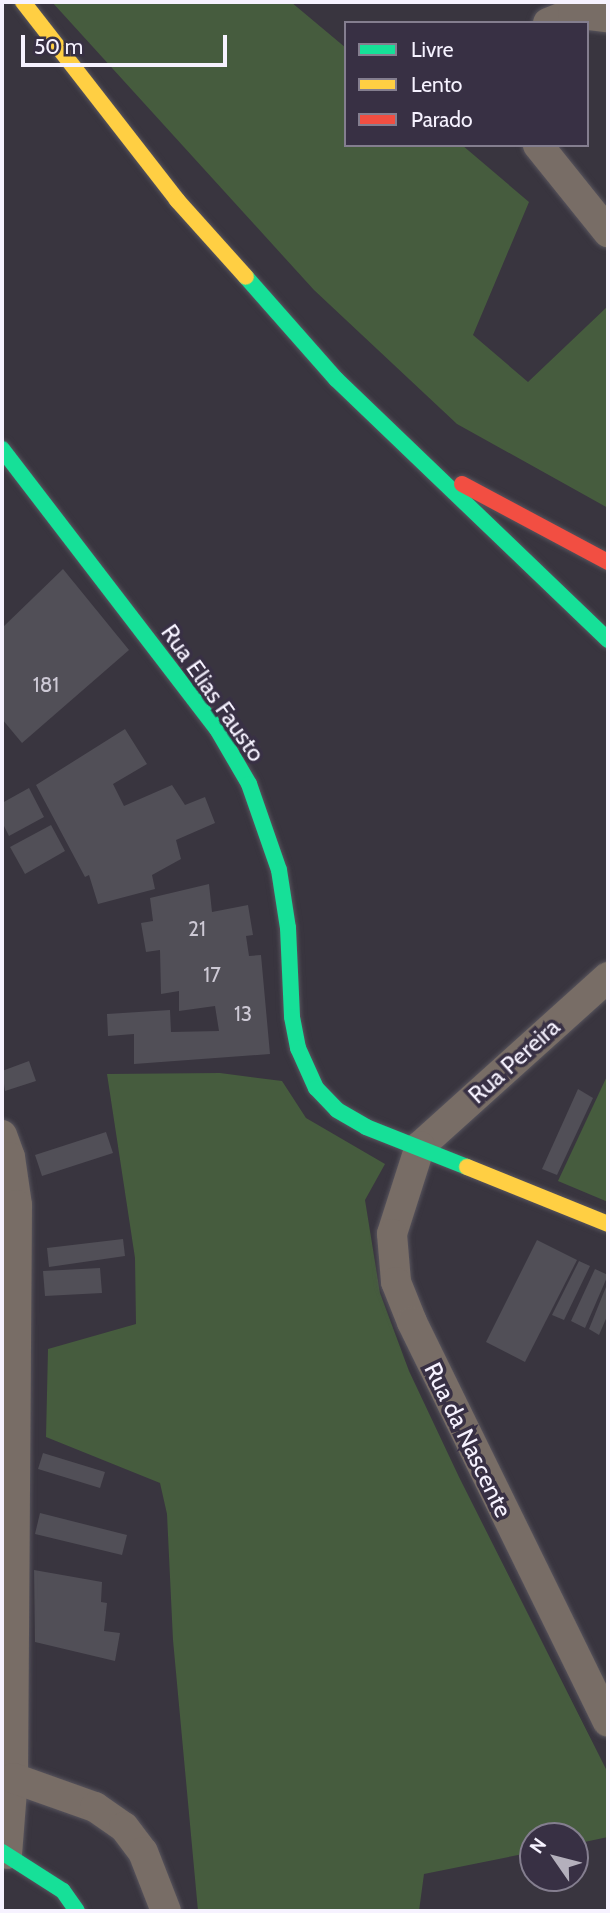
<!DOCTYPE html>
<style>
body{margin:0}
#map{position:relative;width:610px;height:1913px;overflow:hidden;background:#39353f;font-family:Cabin,sans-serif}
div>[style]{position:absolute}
.green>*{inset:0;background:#465c3e}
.building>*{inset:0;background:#514f57}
.roads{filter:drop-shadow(0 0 2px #57545d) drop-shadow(0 0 2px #57545d)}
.street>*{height:30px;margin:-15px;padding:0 15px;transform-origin:15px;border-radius:15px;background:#786d66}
.fast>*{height:16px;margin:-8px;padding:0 8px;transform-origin:8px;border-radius:8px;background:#16e098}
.slow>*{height:16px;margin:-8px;padding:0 8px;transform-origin:8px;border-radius:8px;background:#ffcf43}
.jam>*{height:16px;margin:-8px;padding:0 8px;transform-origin:8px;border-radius:8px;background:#f24e42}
span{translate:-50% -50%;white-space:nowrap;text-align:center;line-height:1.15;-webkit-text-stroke:7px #383044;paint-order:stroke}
.number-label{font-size:21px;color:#cdc9d5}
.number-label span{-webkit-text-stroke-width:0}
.street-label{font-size:24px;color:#f6f2ff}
.frame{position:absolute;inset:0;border:4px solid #f6f2ff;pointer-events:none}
.legend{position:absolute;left:344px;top:21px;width:245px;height:126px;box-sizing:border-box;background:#383044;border:2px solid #847e8f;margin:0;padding:9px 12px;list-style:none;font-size:21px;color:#f6f2ff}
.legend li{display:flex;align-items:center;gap:14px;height:35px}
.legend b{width:35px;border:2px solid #847e8f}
.north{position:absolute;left:519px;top:1822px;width:70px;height:70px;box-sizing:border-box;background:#383044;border:2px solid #847e8f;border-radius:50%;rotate:305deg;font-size:19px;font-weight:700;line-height:28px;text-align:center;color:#f6f2ff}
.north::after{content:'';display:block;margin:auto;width:24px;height:32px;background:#b4b0bc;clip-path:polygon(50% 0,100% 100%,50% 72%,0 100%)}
.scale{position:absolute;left:21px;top:35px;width:206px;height:32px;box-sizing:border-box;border:4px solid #f6f2ff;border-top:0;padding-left:9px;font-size:21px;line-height:24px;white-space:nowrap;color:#f6f2ff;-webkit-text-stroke:5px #383044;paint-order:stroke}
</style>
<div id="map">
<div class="green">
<div style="clip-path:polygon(52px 2px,291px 2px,346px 48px,346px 145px,462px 145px,529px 202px,473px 335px,528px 382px,608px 306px,608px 508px,457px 424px,314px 290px)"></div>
<div style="clip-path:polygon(220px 1073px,282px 1081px,306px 1118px,385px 1164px,365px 1200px,380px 1293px,409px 1371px,459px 1477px,608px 1773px,608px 1837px,575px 1844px,575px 1836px,533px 1836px,533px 1852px,424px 1874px,419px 1911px,198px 1911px,173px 1640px,167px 1514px,160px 1483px,46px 1437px,48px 1349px,136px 1324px,135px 1258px,107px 1074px)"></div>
<div style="clip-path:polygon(608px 1074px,608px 1202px,558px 1181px)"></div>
</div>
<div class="building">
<div style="clip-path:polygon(63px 569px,129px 650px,22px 743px,2px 719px,2px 628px)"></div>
<div style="clip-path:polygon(125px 729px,147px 764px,113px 784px,124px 806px,172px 785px,185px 805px,205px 797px,215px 823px,176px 840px,181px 859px,152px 875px,155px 889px,98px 904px,89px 875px,85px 877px,36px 785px)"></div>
<div style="clip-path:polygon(29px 788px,44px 817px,9px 836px,2px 822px,2px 803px)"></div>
<div style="clip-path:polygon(51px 825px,65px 851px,25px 874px,10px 847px)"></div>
<div style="clip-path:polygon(209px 884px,212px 912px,248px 905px,253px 935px,246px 936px,249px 956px,261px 955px,270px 1054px,134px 1064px,134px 1034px,108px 1036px,107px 1014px,170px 1010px,171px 1032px,219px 1031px,215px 1006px,179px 1011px,179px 991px,161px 994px,160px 950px,146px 952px,141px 923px,153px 921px,150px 898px)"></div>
<div style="clip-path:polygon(29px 1061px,36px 1081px,5px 1091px,2px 1071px)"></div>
<div style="clip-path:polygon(578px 1089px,593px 1098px,557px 1175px,542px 1169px)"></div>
<div style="clip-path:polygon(106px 1132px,113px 1153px,42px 1176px,35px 1155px)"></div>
<div style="clip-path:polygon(123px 1239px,125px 1256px,49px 1267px,47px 1248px)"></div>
<div style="clip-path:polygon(537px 1240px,577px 1260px,525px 1362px,486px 1342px)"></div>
<div style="clip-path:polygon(579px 1261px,590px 1266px,564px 1320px,552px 1315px)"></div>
<div style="clip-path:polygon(100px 1268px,102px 1293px,45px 1296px,43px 1271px)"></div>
<div style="clip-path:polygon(595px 1269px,608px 1275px,585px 1328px,571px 1321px)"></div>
<div style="clip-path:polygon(608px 1282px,608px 1314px,599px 1335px,589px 1329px)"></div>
<div style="clip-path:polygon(43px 1453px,105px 1472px,100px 1488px,38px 1469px)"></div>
<div style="clip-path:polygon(40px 1513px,127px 1535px,122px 1555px,35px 1534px)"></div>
<div style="clip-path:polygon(34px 1570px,102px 1582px,101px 1602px,107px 1603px,104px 1631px,120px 1633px,115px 1661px,35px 1642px)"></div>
</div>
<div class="roads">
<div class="street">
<div style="left:548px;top:23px;width:27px;rotate:-22deg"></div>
<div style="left:573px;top:13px;width:35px;rotate:7deg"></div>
<div style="left:538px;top:145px;width:112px;rotate:51.2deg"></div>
<div style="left:608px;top:977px;width:253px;rotate:138deg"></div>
<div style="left:420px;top:1146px;width:92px;rotate:107.7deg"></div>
<div style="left:392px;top:1234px;width:48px;rotate:85.2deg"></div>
<div style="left:396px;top:1282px;width:43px;rotate:68.2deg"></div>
<div style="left:412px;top:1322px;width:445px;rotate:63.9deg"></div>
<div style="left:2px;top:1135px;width:23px;rotate:70deg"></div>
<div style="left:10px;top:1157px;width:49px;rotate:81.7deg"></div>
<div style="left:17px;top:1205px;width:573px;rotate:90.4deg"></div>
<div style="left:13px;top:1778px;width:76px;rotate:94.5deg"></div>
<div style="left:13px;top:1778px;width:87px;rotate:19.5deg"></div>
<div style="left:95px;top:1807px;width:35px;rotate:35deg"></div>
<div style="left:124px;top:1827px;width:31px;rotate:53deg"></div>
<div style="left:143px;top:1852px;width:63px;rotate:68.7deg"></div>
</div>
<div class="fast">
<div style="left:246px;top:277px;width:136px;rotate:48.6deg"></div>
<div style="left:336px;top:379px;width:377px;rotate:43.8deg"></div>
<div style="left:2px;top:449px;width:353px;rotate:52.5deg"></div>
<div style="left:217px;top:729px;width:64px;rotate:59.8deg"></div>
<div style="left:249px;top:784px;width:91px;rotate:70.8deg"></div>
<div style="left:279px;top:870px;width:59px;rotate:81.2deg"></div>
<div style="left:288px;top:928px;width:89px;rotate:87.4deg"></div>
<div style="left:292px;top:1017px;width:32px;rotate:79deg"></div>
<div style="left:298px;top:1048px;width:44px;rotate:65.8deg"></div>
<div style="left:316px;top:1088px;width:30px;rotate:46deg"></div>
<div style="left:337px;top:1110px;width:34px;rotate:30deg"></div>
<div style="left:366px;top:1127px;width:109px;rotate:21.6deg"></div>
<div style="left:2px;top:1852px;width:72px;rotate:32.6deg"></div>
<div style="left:63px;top:1891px;width:24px;rotate:55deg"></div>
</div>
<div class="slow">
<div style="left:23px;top:2px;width:251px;rotate:52.1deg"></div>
<div style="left:177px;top:200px;width:103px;rotate:48.1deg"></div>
<div style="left:467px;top:1167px;width:152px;rotate:22deg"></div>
</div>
<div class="jam">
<div style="left:462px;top:484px;width:166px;rotate:28.1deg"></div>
</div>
</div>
<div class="number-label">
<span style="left:46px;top:685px">181</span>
<span style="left:197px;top:929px">21</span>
<span style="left:212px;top:975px">17</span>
<span style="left:243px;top:1014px">13</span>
</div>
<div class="street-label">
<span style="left:213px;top:693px;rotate:55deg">Rua Elias Fausto</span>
<span style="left:514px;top:1061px;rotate:-42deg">Rua Pereira</span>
<span style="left:468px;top:1440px;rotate:64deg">Rua da Nascente</span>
</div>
<div class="frame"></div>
<ul class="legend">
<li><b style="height:9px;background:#16e098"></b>Livre</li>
<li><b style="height:9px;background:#ffcf43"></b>Lento</li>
<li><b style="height:9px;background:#f24e42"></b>Parado</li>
</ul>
<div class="north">N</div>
<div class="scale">50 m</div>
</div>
